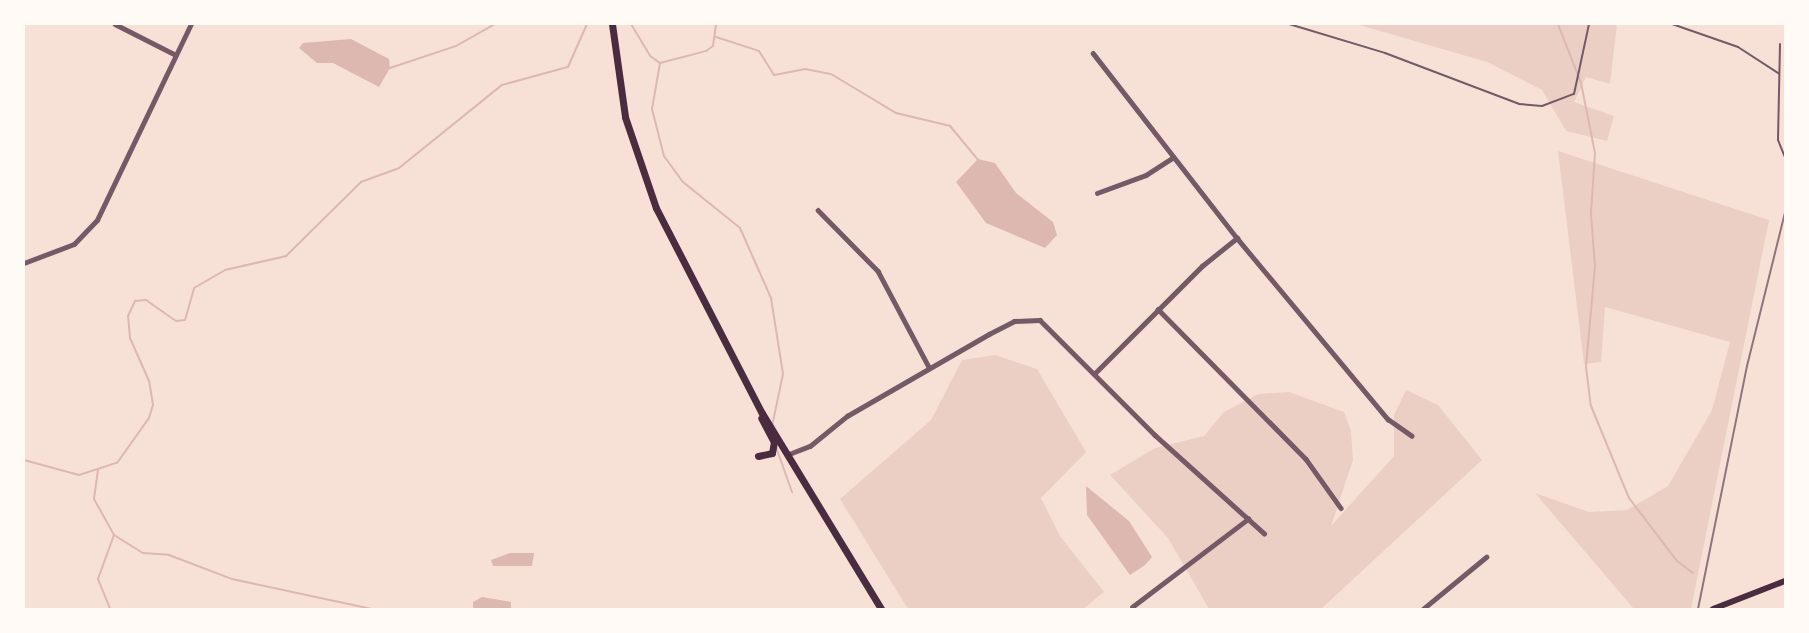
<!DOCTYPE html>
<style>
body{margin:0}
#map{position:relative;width:1809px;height:633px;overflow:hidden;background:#f7e1d7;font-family:"Fira Sans Condensed",sans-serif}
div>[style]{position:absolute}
.green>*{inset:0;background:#ebcfc5}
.water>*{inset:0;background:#dcb8b0}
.stream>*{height:2px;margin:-1px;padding:0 1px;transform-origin:1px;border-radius:1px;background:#dcb8b0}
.service>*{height:2px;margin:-1px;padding:0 1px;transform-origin:1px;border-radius:1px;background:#755966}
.minor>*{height:4.5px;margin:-2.25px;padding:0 2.25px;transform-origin:2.25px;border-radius:2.25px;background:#755966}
.secondary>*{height:6px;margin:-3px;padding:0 3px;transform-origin:3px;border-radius:3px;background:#4a2c40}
.primary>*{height:7px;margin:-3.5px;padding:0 3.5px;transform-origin:3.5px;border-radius:3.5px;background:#4a2c40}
.rail>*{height:2px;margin:-1px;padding:0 1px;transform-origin:1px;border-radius:1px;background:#8f747c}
span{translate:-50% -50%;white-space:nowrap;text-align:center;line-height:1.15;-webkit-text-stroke:5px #fffaf5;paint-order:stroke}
.frame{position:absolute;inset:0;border:25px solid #fffaf5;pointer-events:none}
</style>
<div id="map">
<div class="green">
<div style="clip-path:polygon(1356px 24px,1617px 24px,1610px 84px,1586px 77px,1574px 102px,1614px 116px,1607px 141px,1566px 131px,1542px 90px,1487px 62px)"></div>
<div style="clip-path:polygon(1558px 151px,1769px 220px,1691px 609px,1634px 609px,1535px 493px,1589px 512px,1627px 510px,1668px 486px,1712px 410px,1730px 342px,1605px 307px,1601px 362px,1584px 364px)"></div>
<div style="clip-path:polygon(995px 355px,1037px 369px,1086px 452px,1041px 498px,1060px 536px,1104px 592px,1083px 609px,908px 609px,840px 499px,931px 420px,962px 360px)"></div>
<div style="clip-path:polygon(1406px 390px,1438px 405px,1482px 460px,1321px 609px,1209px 609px,1168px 538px,1110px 475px,1155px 448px,1204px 436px,1224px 412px,1258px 394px,1289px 392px,1344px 412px,1351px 431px,1353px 460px,1331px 526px,1394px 456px,1394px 415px)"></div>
</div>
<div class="water">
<div style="clip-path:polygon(351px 39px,389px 59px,390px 68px,379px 87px,333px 63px,317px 63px,299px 48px,303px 43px)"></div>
<div style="clip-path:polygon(978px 159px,995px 163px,1016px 193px,1053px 222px,1057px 235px,1045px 248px,986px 223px,956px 182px)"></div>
<div style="clip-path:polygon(1086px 486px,1129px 521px,1152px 557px,1145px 565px,1130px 575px,1087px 515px)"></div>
<div style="clip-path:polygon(510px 553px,534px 553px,532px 566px,493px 566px,491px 560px)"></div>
<div style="clip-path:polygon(482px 597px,511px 602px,511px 609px,473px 609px,473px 602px)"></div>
</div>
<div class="stream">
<div style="left:631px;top:24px;width:37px;rotate:59deg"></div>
<div style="left:650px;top:56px;width:12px;rotate:35deg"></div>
<div style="left:660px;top:63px;width:48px;rotate:-14.6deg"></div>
<div style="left:706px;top:51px;width:9px;rotate:-36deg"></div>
<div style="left:713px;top:46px;width:22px;rotate:-82deg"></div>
<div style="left:1558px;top:24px;width:63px;rotate:68.7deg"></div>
<div style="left:1581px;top:83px;width:71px;rotate:78.7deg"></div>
<div style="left:1595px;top:153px;width:61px;rotate:93.8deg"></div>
<div style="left:1591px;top:214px;width:52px;rotate:85.6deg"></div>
<div style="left:1595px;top:266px;width:101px;rotate:95.1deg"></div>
<div style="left:1586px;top:367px;width:39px;rotate:83deg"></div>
<div style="left:1591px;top:406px;width:100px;rotate:67.6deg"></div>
<div style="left:1629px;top:498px;width:79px;rotate:52.7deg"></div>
<div style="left:1677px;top:561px;width:20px;rotate:37deg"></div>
<div style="left:716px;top:37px;width:45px;rotate:18deg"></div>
<div style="left:759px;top:51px;width:28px;rotate:58deg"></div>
<div style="left:774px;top:75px;width:32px;rotate:-11deg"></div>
<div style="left:805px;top:69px;width:26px;rotate:11deg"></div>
<div style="left:831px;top:74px;width:76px;rotate:31deg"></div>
<div style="left:896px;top:113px;width:56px;rotate:13.5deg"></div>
<div style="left:950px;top:126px;width:45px;rotate:50.4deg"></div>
<div style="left:660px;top:63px;width:47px;rotate:99.9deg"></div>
<div style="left:652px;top:109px;width:49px;rotate:75.7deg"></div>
<div style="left:664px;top:156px;width:32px;rotate:54deg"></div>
<div style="left:683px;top:182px;width:73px;rotate:38.9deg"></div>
<div style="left:740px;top:228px;width:77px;rotate:66.1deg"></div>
<div style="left:771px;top:298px;width:77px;rotate:81deg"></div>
<div style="left:783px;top:374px;width:53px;rotate:101.9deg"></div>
<div style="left:390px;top:68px;width:70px;rotate:-18.4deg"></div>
<div style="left:456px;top:46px;width:45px;rotate:-29.4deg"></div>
<div style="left:776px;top:447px;width:48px;rotate:70.4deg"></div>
<div style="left:24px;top:460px;width:57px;rotate:15.3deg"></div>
<div style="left:79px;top:475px;width:40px;rotate:-18deg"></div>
<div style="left:117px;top:463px;width:55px;rotate:-54.6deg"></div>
<div style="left:149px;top:418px;width:14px;rotate:-73deg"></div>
<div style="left:153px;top:405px;width:24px;rotate:-99deg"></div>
<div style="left:149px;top:381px;width:47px;rotate:-113.8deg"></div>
<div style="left:130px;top:338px;width:22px;rotate:-95deg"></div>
<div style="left:128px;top:316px;width:17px;rotate:-65deg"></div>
<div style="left:135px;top:301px;width:11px;rotate:-5deg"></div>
<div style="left:146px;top:300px;width:37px;rotate:35deg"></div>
<div style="left:176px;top:321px;width:9px;rotate:-6deg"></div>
<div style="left:185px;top:320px;width:33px;rotate:-74deg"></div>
<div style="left:194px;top:288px;width:36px;rotate:-30deg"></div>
<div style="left:225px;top:270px;width:63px;rotate:-12.9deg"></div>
<div style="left:286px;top:256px;width:105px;rotate:-44.6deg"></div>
<div style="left:361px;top:182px;width:40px;rotate:-20.2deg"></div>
<div style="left:399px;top:168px;width:132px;rotate:-38.9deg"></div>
<div style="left:502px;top:85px;width:68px;rotate:-15.3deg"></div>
<div style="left:568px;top:67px;width:47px;rotate:-66.2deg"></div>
<div style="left:98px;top:470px;width:29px;rotate:98deg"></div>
<div style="left:94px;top:499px;width:41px;rotate:60.9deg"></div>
<div style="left:114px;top:535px;width:47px;rotate:110deg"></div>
<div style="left:98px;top:579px;width:32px;rotate:68deg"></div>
<div style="left:114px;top:535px;width:34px;rotate:32deg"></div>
<div style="left:143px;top:553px;width:26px;rotate:4deg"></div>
<div style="left:169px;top:555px;width:67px;rotate:20.9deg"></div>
<div style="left:232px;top:579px;width:143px;rotate:12.1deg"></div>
</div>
<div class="service">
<div style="left:1289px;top:24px;width:100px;rotate:16.8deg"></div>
<div style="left:1385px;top:53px;width:143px;rotate:20.8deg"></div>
<div style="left:1519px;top:104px;width:23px;rotate:5deg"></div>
<div style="left:1542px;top:106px;width:34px;rotate:-21deg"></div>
<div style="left:1574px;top:94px;width:72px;rotate:-77.9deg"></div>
<div style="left:1672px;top:24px;width:70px;rotate:19.2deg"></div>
<div style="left:1738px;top:47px;width:48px;rotate:33deg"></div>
<div style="left:1780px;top:44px;width:96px;rotate:91.2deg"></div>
<div style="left:1778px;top:140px;width:18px;rotate:68deg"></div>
</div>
<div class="minor">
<div style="left:115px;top:24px;width:68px;rotate:26.9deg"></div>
<div style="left:1093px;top:53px;width:234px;rotate:52.1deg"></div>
<div style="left:1237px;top:238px;width:236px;rotate:50.2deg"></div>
<div style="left:1388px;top:419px;width:29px;rotate:35deg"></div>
<div style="left:1097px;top:193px;width:52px;rotate:-20.2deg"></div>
<div style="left:1146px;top:175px;width:30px;rotate:-33deg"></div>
<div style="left:818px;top:210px;width:86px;rotate:45.5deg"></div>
<div style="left:878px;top:271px;width:109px;rotate:62deg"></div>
<div style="left:24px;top:263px;width:53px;rotate:-20.8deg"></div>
<div style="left:74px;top:244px;width:33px;rotate:-46deg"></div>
<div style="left:97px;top:220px;width:217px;rotate:-64.4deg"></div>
<div style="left:1158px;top:309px;width:211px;rotate:45.4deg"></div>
<div style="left:1306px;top:459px;width:60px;rotate:54.5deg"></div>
<div style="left:1094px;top:374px;width:153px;rotate:-45deg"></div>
<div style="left:1202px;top:266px;width:45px;rotate:-38.7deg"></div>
<div style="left:789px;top:454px;width:22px;rotate:-21deg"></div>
<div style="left:810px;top:446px;width:48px;rotate:-39deg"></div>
<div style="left:847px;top:416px;width:164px;rotate:-30deg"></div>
<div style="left:989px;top:334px;width:28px;rotate:-27deg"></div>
<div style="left:1014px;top:321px;width:26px;rotate:-2deg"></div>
<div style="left:1040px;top:320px;width:163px;rotate:45deg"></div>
<div style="left:1155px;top:435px;width:147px;rotate:42deg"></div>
<div style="left:1132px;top:607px;width:146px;rotate:-37.2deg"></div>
<div style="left:1423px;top:609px;width:82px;rotate:-39.5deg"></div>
</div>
<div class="secondary">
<div style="left:1713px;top:609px;width:77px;rotate:-21.3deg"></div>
</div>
<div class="primary">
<div style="left:612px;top:24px;width:94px;rotate:82deg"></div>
<div style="left:625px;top:117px;width:96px;rotate:71.2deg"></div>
<div style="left:656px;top:208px;width:231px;rotate:62.7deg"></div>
<div style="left:762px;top:413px;width:229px;rotate:58.7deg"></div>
<div style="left:758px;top:456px;width:14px;rotate:-12deg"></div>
<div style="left:772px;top:453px;width:11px;rotate:-80deg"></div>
<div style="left:774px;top:442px;width:27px;rotate:-118deg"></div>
</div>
<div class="rail">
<div style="left:1698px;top:609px;width:248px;rotate:-78.6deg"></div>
<div style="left:1747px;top:366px;width:158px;rotate:-76.1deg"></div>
</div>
<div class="frame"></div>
</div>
